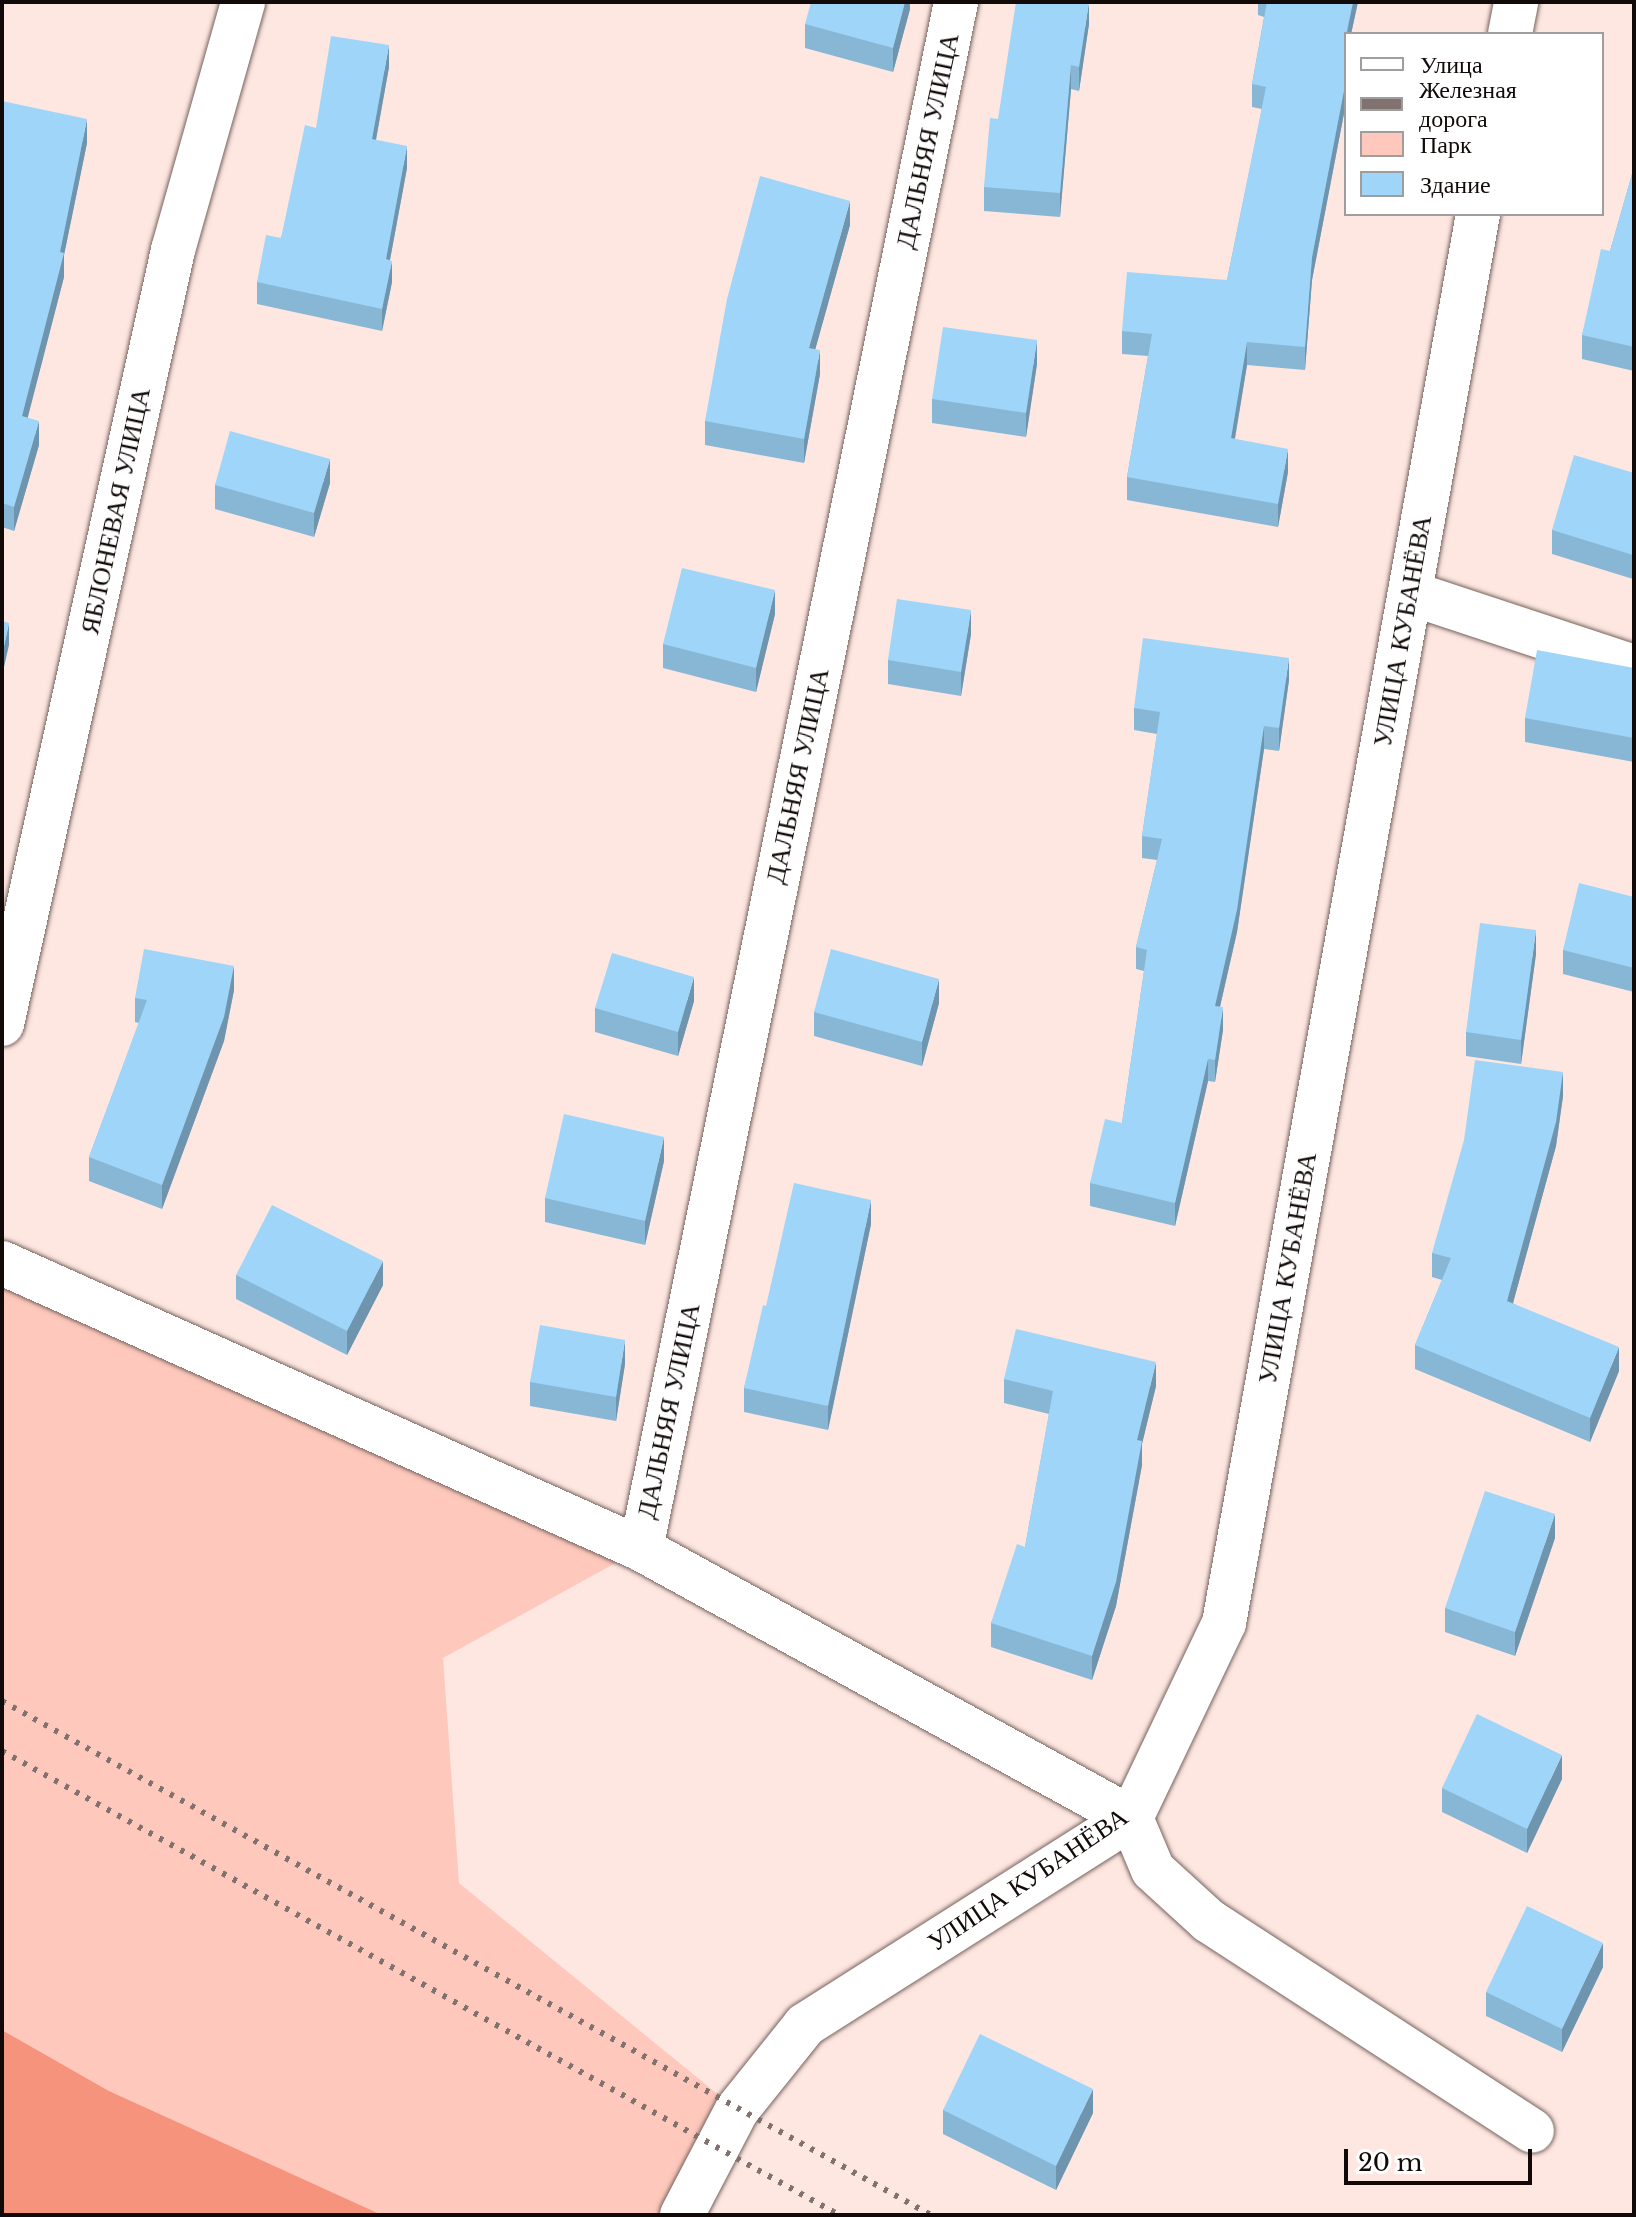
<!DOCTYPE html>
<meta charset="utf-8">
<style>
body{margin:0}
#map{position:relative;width:1636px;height:2217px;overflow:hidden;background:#fee7e1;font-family:"Libre Baskerville",serif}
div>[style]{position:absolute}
.green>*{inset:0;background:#fec9bc}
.forest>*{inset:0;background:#f6937d}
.roads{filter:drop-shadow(0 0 2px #76625e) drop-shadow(0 0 2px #76625e)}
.minor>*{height:44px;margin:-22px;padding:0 22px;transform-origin:22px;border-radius:22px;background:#fff}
.rail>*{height:6px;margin-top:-3px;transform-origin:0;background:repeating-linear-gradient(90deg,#82726f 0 4px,transparent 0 12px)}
.wall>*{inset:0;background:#88b7d5}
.shaded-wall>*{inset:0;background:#6f95ae}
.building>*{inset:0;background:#9ed5f8}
span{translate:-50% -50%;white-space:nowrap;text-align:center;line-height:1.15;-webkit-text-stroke:6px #fff;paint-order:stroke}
.street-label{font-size:26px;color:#120a09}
.frame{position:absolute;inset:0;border:4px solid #120a09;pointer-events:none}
.legend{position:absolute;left:1344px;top:32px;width:260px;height:184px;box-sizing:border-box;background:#fff;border:2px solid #a09d9d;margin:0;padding:10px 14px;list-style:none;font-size:24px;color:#120a09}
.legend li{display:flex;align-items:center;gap:16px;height:40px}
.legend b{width:40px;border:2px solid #a09d9d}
.scale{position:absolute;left:1344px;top:2149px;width:188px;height:36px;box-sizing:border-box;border:4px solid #120a09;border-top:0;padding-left:10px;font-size:24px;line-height:28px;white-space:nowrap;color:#120a09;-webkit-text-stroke:6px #fff;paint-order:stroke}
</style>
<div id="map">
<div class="green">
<div style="clip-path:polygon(2px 1263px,641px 1549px,443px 1658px,459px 1883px,737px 2110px,682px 2215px,382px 2215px,109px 2091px,2px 2030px)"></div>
</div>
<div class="forest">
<div style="clip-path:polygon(2px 2030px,109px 2091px,382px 2215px,2px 2215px)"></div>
</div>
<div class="roads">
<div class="minor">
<div style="left:1510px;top:34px;width:33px;rotate:-79deg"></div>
<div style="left:1410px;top:593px;width:236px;rotate:18.3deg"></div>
<div style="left:2px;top:1024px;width:793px;rotate:-77.54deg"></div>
<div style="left:173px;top:250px;width:258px;rotate:-74.2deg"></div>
<div style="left:2px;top:1263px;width:700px;rotate:24.11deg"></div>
<div style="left:641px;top:1549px;width:559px;rotate:28.77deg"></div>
<div style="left:1131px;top:1818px;width:56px;rotate:67.1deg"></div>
<div style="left:1153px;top:1870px;width:76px;rotate:42.3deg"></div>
<div style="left:1209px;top:1921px;width:385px;rotate:33deg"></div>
<div style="left:641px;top:1549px;width:1579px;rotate:-78.49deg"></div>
<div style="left:682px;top:2215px;width:119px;rotate:-62.4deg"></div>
<div style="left:737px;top:2110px;width:109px;rotate:-51.3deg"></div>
<div style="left:805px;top:2025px;width:386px;rotate:-32.4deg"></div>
<div style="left:1131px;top:1818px;width:216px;rotate:-64.5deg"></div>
<div style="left:1224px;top:1623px;width:1432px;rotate:-79.78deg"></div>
</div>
</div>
<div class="rail">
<div style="left:2px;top:1701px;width:1062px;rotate:28.96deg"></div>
<div style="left:2px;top:1751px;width:957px;rotate:29deg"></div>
</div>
<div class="wall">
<div style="clip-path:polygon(910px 2px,910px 9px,893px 72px,805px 48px,805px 24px)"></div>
<div style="clip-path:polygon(1258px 2px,1358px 2px,1351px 34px,1346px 34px,1346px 103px,1312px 280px,1305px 370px,1247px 365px,1235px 439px,1288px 472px,1278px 527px,1127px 500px,1127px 477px,1148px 356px,1122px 354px,1122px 331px,1227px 280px,1262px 109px,1252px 107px,1252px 84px,1264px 17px,1258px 15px)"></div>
<div style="clip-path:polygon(1089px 24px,1079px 91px,1071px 89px,1060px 217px,984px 211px,984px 187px,998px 119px)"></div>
<div style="clip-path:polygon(389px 67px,376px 140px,407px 168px,390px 260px,392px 282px,382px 331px,257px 304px,257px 282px,281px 238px,316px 128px)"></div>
<div style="clip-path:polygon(2px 101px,87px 143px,64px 255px,64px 277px,27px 418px,39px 445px,14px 531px,2px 527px)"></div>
<div style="clip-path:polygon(1634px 167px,1634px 371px,1582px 359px,1582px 335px,1610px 251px)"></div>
<div style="clip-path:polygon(850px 225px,815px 349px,820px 374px,804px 463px,705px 445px,705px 421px)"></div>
<div style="clip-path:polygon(1037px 364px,1026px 437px,932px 423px,932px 399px)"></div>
<div style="clip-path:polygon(1634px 473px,1634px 575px,1633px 579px,1552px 554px,1552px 530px)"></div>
<div style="clip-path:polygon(330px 483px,314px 537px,215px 509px,215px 485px)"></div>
<div style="clip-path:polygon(775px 614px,756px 692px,663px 668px,663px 644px)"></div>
<div style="clip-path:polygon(971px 634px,961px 696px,888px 684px,888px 660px)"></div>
<div style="clip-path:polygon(1634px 668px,1634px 762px,1525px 742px,1525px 718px)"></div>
<div style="clip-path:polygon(1289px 680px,1279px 751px,1264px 749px,1237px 932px,1220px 1007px,1223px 1030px,1215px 1082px,1208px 1081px,1175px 1226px,1090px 1206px,1090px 1183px,1122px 1123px,1144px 971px,1136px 969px,1136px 947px,1157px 860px,1142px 858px,1142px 836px,1157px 734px,1134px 730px,1134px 708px)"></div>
<div style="clip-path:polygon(1634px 897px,1634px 992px,1563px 974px,1563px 950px)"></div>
<div style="clip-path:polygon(1536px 954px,1521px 1064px,1466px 1056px,1466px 1032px)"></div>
<div style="clip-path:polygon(234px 990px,224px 1041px,162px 1209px,89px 1181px,89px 1157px,139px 1023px,135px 1022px,135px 998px)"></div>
<div style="clip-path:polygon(694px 1001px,678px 1056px,595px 1032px,595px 1008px)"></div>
<div style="clip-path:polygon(939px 1003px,922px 1066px,814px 1036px,814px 1012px)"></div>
<div style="clip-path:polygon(1563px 1096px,1556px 1146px,1513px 1303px,1619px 1371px,1590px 1442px,1415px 1369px,1415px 1345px,1442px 1280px,1432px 1277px,1432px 1253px)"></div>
<div style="clip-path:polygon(664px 1161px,645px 1245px,545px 1222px,545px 1198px)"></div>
<div style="clip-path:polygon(871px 1224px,828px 1430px,744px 1412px,744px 1388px,766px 1306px)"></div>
<div style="clip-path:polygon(236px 1275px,383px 1285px,347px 1355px,236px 1299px)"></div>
<div style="clip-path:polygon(625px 1364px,616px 1421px,530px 1406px,530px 1382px)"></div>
<div style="clip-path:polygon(1004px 1379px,1156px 1386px,1142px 1444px,1142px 1465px,1116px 1606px,1092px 1680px,991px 1647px,991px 1623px,1025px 1547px,1049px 1414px,1004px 1403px)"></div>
<div style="clip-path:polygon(1555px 1538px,1515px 1656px,1445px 1632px,1445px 1608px)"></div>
<div style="clip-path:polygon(1562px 1779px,1527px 1853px,1442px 1812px,1442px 1788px)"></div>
<div style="clip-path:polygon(1603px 1967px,1562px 2052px,1486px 2016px,1486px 1992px)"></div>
<div style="clip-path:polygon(943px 2110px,1093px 2113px,1056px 2190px,943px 2134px)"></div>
</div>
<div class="shaded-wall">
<div style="clip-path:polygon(905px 2px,910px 2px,910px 9px,893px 72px,893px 48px)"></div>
<div style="clip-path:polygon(1089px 2px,1089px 24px,1079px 91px,1079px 67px)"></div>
<div style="clip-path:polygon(1353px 2px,1358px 2px,1351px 34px,1347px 34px)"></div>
<div style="clip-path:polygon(389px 45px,389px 67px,372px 161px,372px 139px)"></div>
<div style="clip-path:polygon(1071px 65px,1071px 89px,1060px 217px,1060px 193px)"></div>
<div style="clip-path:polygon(1346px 80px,1346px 103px,1312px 280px,1305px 370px,1305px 347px,1312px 257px)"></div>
<div style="clip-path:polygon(87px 119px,87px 143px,64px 255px,64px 277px,22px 440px,22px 416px,60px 252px)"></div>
<div style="clip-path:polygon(407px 146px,407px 168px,386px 281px,386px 259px)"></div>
<div style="clip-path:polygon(850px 201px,850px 225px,809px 372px,809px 348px)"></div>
<div style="clip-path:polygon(392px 261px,392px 282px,382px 331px,382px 309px)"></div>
<div style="clip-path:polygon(1037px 340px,1037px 364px,1026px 437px,1026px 413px)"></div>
<div style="clip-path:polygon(1247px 342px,1247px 365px,1231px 461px,1231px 438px)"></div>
<div style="clip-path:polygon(820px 350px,820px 374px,804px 463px,804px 439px)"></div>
<div style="clip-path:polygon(39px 421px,39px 445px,14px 531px,14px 507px)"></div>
<div style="clip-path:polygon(1288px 449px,1288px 472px,1278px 527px,1278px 504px)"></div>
<div style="clip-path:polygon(330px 459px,330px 483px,314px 537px,314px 513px)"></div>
<div style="clip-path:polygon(1634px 551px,1634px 575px,1633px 579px,1633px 555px)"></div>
<div style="clip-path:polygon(775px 590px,775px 614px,756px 692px,756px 668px)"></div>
<div style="clip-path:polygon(971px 610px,971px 634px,961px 696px,961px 672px)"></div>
<div style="clip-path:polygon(9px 623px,9px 645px,2px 676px,2px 655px)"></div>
<div style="clip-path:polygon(1289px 658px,1289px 680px,1279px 751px,1279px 728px)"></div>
<div style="clip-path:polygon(1264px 726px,1264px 749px,1237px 932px,1215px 1028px,1215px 1006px)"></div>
<div style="clip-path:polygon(1536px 930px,1536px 954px,1521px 1064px,1521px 1040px)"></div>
<div style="clip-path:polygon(234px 966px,234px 990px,224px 1041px,162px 1209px,162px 1185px)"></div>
<div style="clip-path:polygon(694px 977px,694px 1001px,678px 1056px,678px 1032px)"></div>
<div style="clip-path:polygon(939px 979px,939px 1003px,922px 1066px,922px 1042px)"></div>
<div style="clip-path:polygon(1223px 1007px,1223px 1030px,1215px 1082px,1215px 1060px)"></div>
<div style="clip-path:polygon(1208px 1059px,1208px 1081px,1175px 1226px,1175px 1203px)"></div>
<div style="clip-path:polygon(1563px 1072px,1563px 1096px,1556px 1146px,1507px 1325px,1507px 1301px)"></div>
<div style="clip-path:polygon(664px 1137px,664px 1161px,645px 1245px,645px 1221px)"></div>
<div style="clip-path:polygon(871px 1200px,871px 1224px,828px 1430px,828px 1406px)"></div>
<div style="clip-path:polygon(383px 1261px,383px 1285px,347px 1355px,347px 1331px)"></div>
<div style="clip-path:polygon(625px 1340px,625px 1364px,616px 1421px,616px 1397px)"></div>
<div style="clip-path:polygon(1619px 1347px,1619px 1371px,1590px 1442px,1590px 1418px)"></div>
<div style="clip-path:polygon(1156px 1362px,1156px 1386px,1142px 1444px,1142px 1465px,1116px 1606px,1092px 1680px,1092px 1656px,1137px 1440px)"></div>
<div style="clip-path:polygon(1555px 1514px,1555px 1538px,1515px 1656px,1515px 1632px)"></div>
<div style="clip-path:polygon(1562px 1755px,1562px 1779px,1527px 1853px,1527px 1829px)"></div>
<div style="clip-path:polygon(1603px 1943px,1603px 1967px,1562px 2052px,1562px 2029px)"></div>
<div style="clip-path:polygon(1093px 2089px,1093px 2113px,1056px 2190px,1056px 2166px)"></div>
</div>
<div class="building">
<div style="clip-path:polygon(811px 2px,905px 2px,893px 48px,805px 24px)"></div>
<div style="clip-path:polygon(1016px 2px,1089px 2px,1079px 67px,1071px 65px,1060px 193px,984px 187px,990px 118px,998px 119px)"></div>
<div style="clip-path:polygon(1267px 2px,1353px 2px,1346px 34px,1346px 80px,1312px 257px,1305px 347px,1247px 342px,1231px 438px,1288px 449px,1278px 504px,1127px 477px,1152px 334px,1122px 331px,1127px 272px,1227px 280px,1266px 87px,1252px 84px)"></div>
<div style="clip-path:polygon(331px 36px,389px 45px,372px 139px,407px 146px,386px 259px,392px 261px,382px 309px,257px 282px,266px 235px,281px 238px,305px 125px,316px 128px)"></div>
<div style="clip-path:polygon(2px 101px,87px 119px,60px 252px,64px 253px,22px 416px,39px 421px,14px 507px,2px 503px)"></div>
<div style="clip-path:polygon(1634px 167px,1634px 347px,1582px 335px,1601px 249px,1610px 251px)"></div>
<div style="clip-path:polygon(760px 176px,850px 201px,809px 348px,820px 350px,804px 439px,705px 421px,727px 299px)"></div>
<div style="clip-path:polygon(943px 327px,1037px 340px,1026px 413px,932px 399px)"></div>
<div style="clip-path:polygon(230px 431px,330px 459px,314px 513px,215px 485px)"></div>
<div style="clip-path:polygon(1574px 455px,1634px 473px,1634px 551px,1633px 555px,1552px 530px)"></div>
<div style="clip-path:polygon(682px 568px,775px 590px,756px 668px,663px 644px)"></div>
<div style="clip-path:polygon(897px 599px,971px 610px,961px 672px,888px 660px)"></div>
<div style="clip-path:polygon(2px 621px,9px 623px,2px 655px)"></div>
<div style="clip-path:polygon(1143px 638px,1289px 658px,1279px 728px,1264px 726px,1237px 910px,1215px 1006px,1223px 1007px,1215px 1060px,1208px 1059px,1175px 1203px,1090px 1183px,1105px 1119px,1122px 1123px,1147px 950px,1136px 947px,1162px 839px,1142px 836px,1160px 712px,1134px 708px)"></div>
<div style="clip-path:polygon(1537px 650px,1634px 668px,1634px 738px,1525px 718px)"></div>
<div style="clip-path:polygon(1579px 883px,1634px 897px,1634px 968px,1563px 950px)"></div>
<div style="clip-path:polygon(1480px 923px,1536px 930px,1521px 1040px,1466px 1032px)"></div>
<div style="clip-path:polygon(144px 949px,234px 966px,224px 1017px,162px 1185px,89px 1157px,147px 1000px,135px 998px)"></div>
<div style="clip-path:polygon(831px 949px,939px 979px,922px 1042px,814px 1012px)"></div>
<div style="clip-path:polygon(612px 953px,694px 977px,678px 1032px,595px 1008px)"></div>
<div style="clip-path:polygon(1475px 1060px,1563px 1072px,1556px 1122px,1507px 1301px,1619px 1347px,1590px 1418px,1415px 1345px,1451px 1258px,1432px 1253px,1464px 1140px)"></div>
<div style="clip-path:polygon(564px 1114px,664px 1137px,645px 1221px,545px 1198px)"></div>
<div style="clip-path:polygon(794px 1183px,871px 1200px,828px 1406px,744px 1388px,763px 1305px,766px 1306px)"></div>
<div style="clip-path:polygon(272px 1205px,383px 1261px,347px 1331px,236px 1275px)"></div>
<div style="clip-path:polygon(540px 1325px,625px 1340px,616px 1397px,530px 1382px)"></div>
<div style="clip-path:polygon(1016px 1329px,1156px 1362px,1137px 1440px,1142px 1441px,1116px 1582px,1092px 1656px,991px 1623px,1017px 1544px,1025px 1547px,1053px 1391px,1004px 1379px)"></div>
<div style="clip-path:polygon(1485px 1491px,1555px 1514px,1515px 1632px,1445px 1608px)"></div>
<div style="clip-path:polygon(1477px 1714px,1562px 1755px,1527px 1829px,1442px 1788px)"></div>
<div style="clip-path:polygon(1527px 1906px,1603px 1943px,1562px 2029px,1486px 1992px)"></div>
<div style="clip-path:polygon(980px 2034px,1093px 2089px,1056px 2166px,943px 2110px)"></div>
</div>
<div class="street-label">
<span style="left:928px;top:141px;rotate:-78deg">ДАЛЬНЯЯ УЛИЦА</span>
<span style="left:116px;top:511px;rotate:-78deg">ЯБЛОНЕВАЯ УЛИЦА</span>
<span style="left:1403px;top:631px;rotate:-80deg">УЛИЦА КУБАНЁВА</span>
<span style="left:798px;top:776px;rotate:-78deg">ДАЛЬНЯЯ УЛИЦА</span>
<span style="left:1288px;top:1268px;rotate:-80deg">УЛИЦА КУБАНЁВА</span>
<span style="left:669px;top:1411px;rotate:-78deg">ДАЛЬНЯЯ УЛИЦА</span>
<span style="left:1028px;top:1880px;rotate:-34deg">УЛИЦА КУБАНЁВА</span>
</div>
<div class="frame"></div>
<ul class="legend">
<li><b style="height:10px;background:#fff"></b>Улица</li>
<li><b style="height:10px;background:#82726f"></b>Железная дорога</li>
<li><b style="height:22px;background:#fec9bc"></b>Парк</li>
<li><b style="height:22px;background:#9ed5f8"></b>Здание</li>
</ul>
<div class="scale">20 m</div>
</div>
